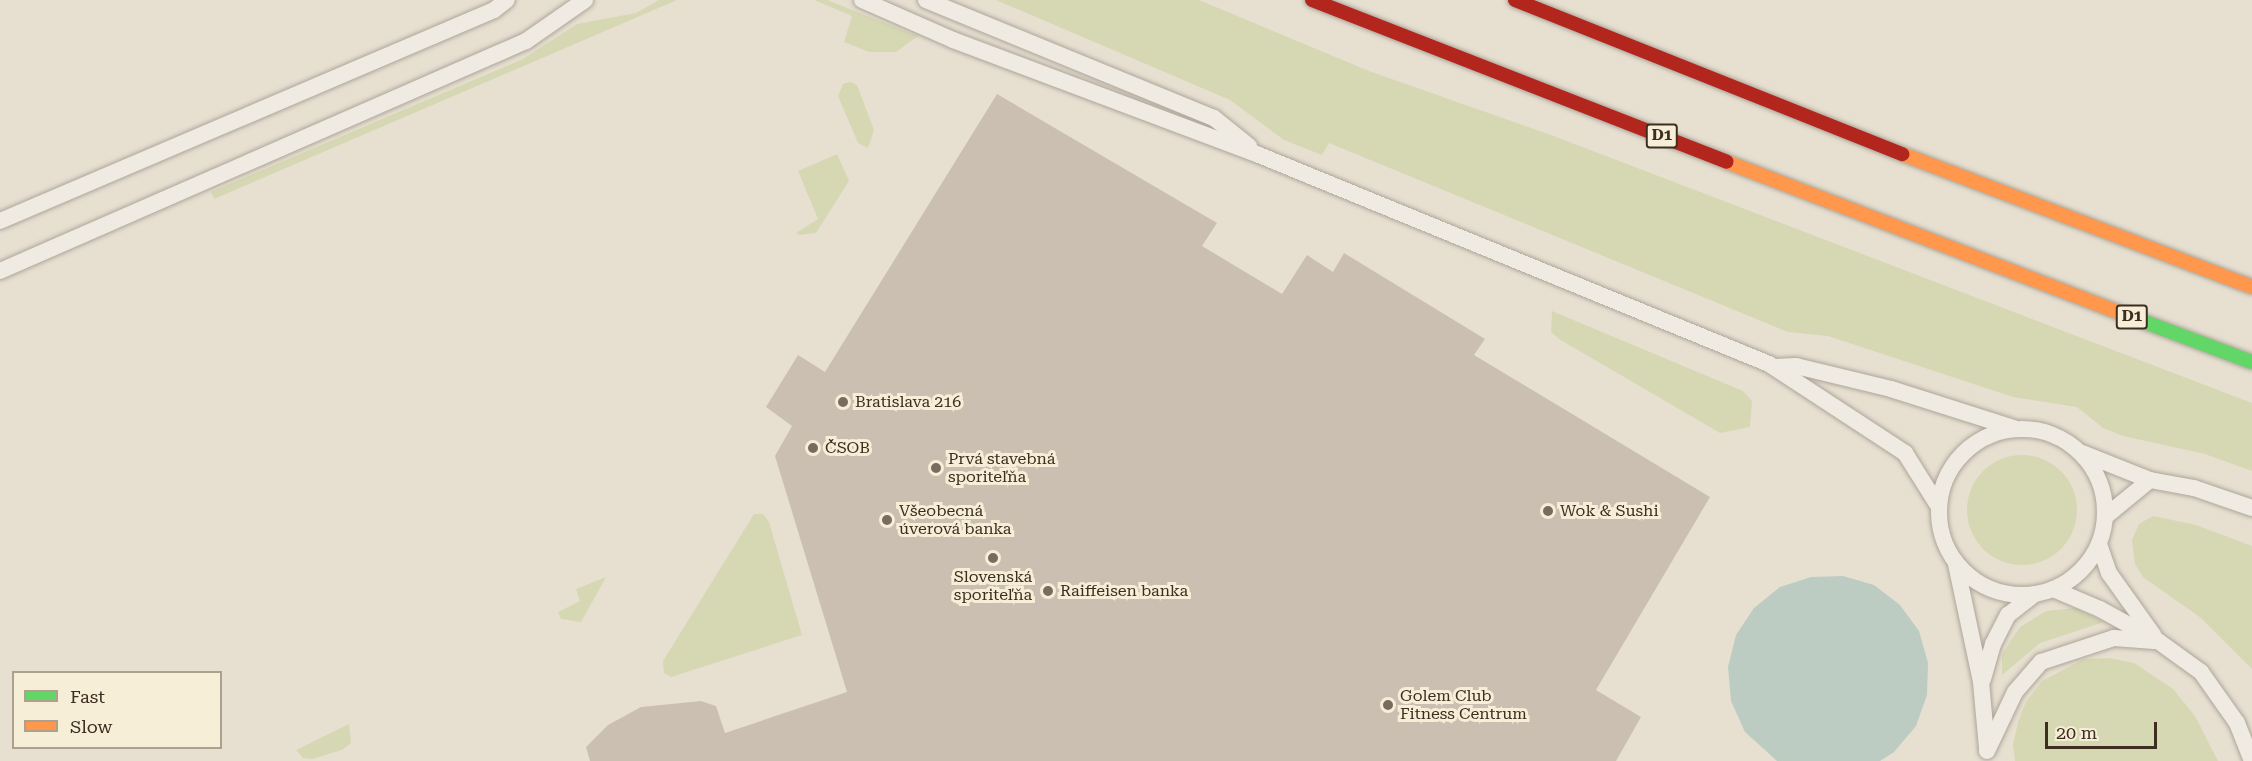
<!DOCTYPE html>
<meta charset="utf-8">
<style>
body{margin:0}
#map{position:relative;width:2252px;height:761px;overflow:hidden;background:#e7e0d1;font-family:"Roboto Serif",serif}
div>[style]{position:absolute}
.green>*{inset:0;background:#d6d7b3}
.round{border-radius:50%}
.water>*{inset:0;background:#bcccc2}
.building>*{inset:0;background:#cbbfb2}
.roads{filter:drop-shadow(0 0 2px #ada599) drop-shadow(0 0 2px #ada599)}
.lane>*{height:16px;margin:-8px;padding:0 8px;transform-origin:8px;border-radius:8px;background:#efebe3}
.lane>.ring{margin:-8px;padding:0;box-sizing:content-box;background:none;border:16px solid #efebe3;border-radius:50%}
.fast>*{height:14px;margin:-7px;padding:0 7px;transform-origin:7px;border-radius:7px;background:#63d668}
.slow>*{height:14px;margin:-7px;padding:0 7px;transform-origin:7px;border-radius:7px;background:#ff974d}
.jam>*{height:14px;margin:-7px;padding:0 7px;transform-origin:7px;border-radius:7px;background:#b3261e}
.dots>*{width:16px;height:16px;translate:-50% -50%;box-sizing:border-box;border:3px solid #f7eed8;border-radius:50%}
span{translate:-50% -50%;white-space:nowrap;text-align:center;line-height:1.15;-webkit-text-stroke:6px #f7eed8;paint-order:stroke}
.shield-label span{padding:2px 4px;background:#f7eed8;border:2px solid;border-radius:4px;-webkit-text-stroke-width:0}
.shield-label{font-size:15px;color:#3d2e20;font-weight:700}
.poi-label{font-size:16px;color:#3d2e20}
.left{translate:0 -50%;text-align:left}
.legend{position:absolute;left:12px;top:671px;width:210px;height:78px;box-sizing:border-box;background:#f7eed8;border:2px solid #ada18e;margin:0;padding:8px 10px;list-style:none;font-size:18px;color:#3d2e20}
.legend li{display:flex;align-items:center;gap:12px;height:30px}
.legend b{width:30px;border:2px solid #ada18e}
.scale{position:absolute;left:2045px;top:722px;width:112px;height:27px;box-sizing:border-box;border:3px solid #3d2e20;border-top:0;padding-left:8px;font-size:18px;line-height:21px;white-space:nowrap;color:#3d2e20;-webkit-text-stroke:4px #f7eed8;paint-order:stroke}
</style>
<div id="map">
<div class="green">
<div style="clip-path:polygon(659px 0,677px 0,214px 199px,211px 192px,523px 59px,577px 24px,636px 13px)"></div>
<div style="clip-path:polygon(814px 0,827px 0,918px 36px,896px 52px,869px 52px,844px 42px,852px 16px)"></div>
<div style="clip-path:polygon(996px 0,1199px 0,1369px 71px,1551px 135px,2252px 403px,2252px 471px,2205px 454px,2123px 436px,2103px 428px,2077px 407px,2013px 397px,1828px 336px,1788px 332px,1329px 143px,1322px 155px,1284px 140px,1230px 100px)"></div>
<div style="clip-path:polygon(850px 82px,857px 85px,874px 130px,868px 148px,858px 143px,838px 96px,843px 84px)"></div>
<div style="clip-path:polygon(837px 154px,849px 181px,816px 233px,799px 235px,796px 233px,818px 219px,798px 171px)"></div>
<div style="clip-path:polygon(1552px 311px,1743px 391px,1752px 401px,1750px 427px,1720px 433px,1559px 339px,1551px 332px)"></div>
<div class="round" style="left:1967px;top:455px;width:110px;height:110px"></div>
<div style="clip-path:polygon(754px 514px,763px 514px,769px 522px,802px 635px,671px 677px,664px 673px,663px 661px)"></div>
<div style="clip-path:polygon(2153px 516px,2196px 525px,2252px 546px,2252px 669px,2201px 618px,2143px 577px,2135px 564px,2132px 540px,2139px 524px)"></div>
<div style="clip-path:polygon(606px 577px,581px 622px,561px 619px,558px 612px,580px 601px,576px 589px)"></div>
<div style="clip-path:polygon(2075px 608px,2104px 622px,2040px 643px,2002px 675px,2002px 654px,2020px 627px,2046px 611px)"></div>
<div style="clip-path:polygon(2109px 658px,2134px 663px,2173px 689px,2195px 716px,2218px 761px,2015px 761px,2013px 745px,2018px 722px,2026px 702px,2042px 681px,2084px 659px)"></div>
<div style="clip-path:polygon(349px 724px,351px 743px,342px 750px,312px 759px,303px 758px,296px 750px)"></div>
</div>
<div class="water">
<div style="clip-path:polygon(1843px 576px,1874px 585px,1900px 605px,1919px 631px,1928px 663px,1927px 695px,1916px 726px,1894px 752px,1880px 761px,1777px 761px,1745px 732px,1731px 701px,1728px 667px,1736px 635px,1754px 608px,1780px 587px,1811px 577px)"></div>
</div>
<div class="building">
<div style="clip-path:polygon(997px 94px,1217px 223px,1202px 246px,1282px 294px,1307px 255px,1333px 272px,1344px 253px,1485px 339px,1474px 355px,1710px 497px,1596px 690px,1641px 717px,1616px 761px,590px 761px,586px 747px,608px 725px,641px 707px,701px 701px,716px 706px,725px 733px,847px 692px,775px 456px,792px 426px,766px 407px,798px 355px,825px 372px)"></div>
</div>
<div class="roads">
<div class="lane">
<div style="left:862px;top:0;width:99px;rotate:23.7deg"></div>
<div style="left:953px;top:40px;width:327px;rotate:20.6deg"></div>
<div style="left:1259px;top:155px;width:551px;rotate:22.28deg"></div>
<div style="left:1769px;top:364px;width:163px;rotate:33.2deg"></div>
<div style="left:1905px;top:453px;width:64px;rotate:57.8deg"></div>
<div style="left:926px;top:0;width:311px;rotate:22.3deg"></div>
<div style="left:1214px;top:118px;width:45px;rotate:38.7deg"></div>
<div style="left:0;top:221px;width:537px;rotate:-23.13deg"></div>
<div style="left:494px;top:10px;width:16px;rotate:-38deg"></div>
<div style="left:0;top:271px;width:574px;rotate:-23.62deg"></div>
<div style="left:526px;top:41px;width:72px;rotate:-34.8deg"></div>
<div style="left:1775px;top:367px;width:21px;rotate:-3deg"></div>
<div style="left:1796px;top:366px;width:98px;rotate:13.6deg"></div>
<div style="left:1891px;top:389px;width:129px;rotate:17.6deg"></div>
<div class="ring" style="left:1939px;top:429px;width:150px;height:150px"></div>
<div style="left:2082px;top:453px;width:73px;rotate:21.7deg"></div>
<div style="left:2150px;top:480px;width:45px;rotate:10.3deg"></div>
<div style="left:2194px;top:488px;width:61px;rotate:19deg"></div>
<div style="left:2106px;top:516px;width:57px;rotate:-39.3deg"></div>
<div style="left:2099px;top:544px;width:31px;rotate:71deg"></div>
<div style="left:2109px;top:573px;width:77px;rotate:54.5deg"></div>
<div style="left:1956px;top:564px;width:121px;rotate:78deg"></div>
<div style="left:1981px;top:682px;width:66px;rotate:84.8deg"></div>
<div style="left:2053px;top:589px;width:51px;rotate:23.1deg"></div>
<div style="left:2100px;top:609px;width:66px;rotate:28.9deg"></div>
<div style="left:2158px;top:641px;width:53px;rotate:35.8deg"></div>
<div style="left:2201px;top:672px;width:62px;rotate:54.8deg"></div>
<div style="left:2237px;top:723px;width:41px;rotate:68.5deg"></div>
<div style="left:1983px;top:679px;width:36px;rotate:-74deg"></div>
<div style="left:1993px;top:644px;width:33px;rotate:-63deg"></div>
<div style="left:2008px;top:615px;width:34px;rotate:-38deg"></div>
<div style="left:1987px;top:751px;width:65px;rotate:-64.6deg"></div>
<div style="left:2015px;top:692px;width:40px;rotate:-49deg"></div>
<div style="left:2041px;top:662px;width:77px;rotate:-18.2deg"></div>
<div style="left:2114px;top:638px;width:40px;rotate:4.3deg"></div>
</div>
<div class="fast">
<div style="left:2126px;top:315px;width:134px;rotate:20.5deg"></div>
</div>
<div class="slow">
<div style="left:1902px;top:154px;width:374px;rotate:20.8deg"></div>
<div style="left:1727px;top:162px;width:427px;rotate:21deg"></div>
</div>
<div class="jam">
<div style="left:1312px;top:0;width:445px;rotate:21.3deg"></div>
<div style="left:1515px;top:0;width:417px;rotate:21.7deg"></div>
</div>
</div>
<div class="dots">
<div style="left:843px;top:402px;background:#786c5e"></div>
<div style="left:813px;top:448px;background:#786c5e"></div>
<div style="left:936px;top:468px;background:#786c5e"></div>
<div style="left:1548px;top:511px;background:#786c5e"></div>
<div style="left:887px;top:520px;background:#786c5e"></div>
<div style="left:993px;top:558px;background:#786c5e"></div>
<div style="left:1048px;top:591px;background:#786c5e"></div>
<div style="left:1388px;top:705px;background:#786c5e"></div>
</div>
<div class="shield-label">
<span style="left:1662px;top:136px">D1</span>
<span style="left:2132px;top:317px">D1</span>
</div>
<div class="poi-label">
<span class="left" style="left:855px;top:402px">Bratislava 216</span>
<span class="left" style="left:825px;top:448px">ČSOB</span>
<span class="left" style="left:948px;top:468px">Prvá stavebná<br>sporiteľňa</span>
<span class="left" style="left:899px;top:520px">Všeobecná<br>úverová banka</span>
<span class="left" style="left:1560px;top:511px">Wok &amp; Sushi</span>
<span style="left:993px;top:586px">Slovenská<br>sporiteľňa</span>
<span class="left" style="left:1060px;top:591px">Raiffeisen banka</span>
<span class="left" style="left:1400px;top:705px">Golem Club<br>Fitness Centrum</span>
</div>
<ul class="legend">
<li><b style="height:8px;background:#63d668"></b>Fast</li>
<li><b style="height:8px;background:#ff974d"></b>Slow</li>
</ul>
<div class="scale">20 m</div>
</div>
